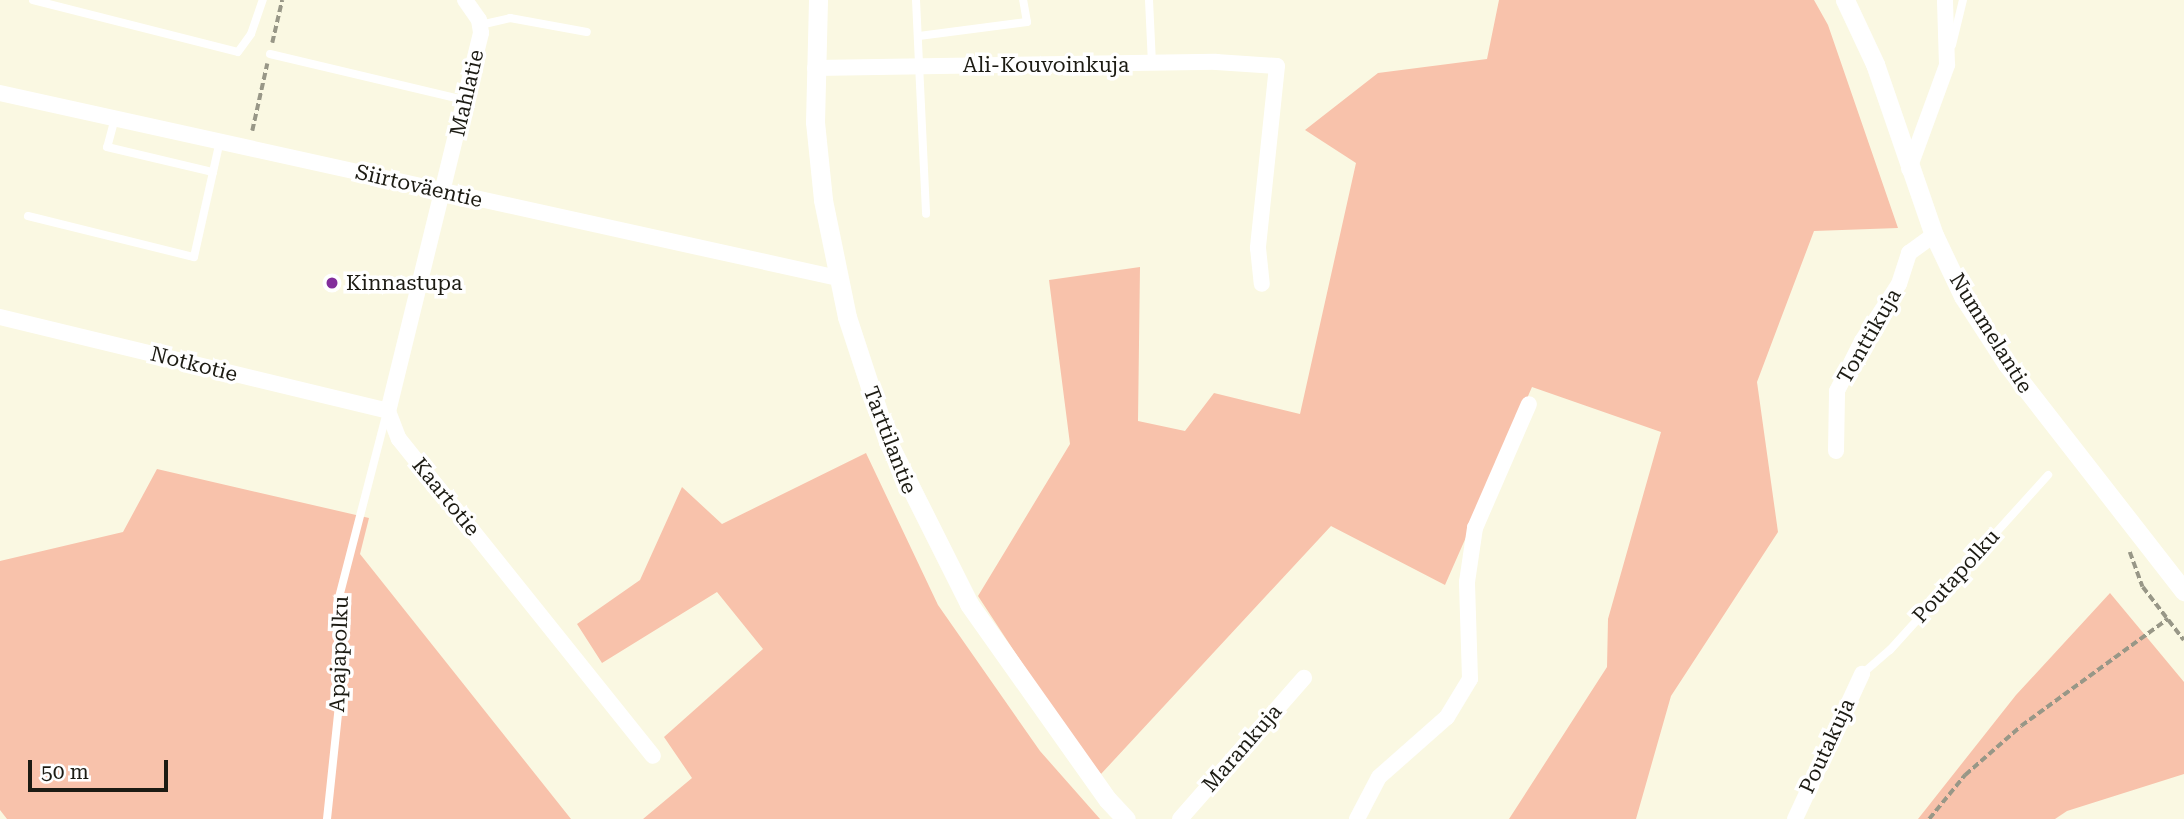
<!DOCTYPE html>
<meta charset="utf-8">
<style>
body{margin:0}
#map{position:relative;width:2184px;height:819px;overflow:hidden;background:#faf8e2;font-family:"Roboto Serif",serif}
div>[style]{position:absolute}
.green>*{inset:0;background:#f8c2ab}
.path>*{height:3.5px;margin-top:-1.75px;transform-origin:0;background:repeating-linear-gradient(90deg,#989787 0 7px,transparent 0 10.5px)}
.service>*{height:8px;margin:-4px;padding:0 4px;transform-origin:4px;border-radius:4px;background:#fff}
.minor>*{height:16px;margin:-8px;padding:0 8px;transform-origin:8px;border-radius:8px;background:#fff}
.tertiary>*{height:19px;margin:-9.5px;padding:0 9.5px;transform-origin:9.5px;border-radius:9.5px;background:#fff}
.dots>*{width:19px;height:19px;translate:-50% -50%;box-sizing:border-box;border:4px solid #fff;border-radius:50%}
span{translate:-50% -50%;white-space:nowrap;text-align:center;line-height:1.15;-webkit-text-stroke:7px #fff;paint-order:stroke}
.street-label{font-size:21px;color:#1c1b13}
.poi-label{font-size:21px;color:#1c1b13}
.left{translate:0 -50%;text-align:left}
.scale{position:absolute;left:28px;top:760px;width:140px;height:32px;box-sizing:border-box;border:4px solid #1c1b13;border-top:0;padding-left:9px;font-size:21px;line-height:24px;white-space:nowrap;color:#1c1b13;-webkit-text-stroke:5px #fff;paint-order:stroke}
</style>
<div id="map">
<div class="green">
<div style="clip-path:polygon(1499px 0,1814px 0,1828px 25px,1898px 228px,1814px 231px,1757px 382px,1778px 532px,1671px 696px,1636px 819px,1509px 819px,1607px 667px,1608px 619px,1661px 432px,1532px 387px,1445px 585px,1331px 526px,1101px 774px,1068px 733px,978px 596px,1070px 444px,1049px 280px,1140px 267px,1138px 421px,1185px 431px,1214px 393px,1300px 414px,1356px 163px,1305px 130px,1378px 73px,1487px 59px)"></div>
<div style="clip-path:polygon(866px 453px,938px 605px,1040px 751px,1100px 819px,643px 819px,692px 778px,664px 737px,763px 649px,717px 592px,602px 663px,577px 624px,640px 580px,682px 487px,722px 524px)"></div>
<div style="clip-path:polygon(157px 469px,369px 518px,360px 554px,571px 819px,7px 819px,0 810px,0 561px,123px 532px)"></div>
<div style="clip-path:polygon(2110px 593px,2184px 682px,2184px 774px,2067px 811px,2055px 819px,1918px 819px,2016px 695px)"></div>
</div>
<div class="path">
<div style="left:272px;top:43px;width:44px;rotate:-76.9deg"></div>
<div style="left:252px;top:131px;width:69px;rotate:-77.4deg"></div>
<div style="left:2130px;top:552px;width:37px;rotate:70deg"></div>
<div style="left:2143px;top:587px;width:67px;rotate:52.3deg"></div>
<div style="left:1929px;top:819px;width:57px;rotate:-50.7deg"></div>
<div style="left:1965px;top:775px;width:74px;rotate:-41.2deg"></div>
<div style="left:2021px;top:726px;width:182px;rotate:-36.1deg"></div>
</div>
<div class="service">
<div style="left:33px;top:0;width:211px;rotate:14.2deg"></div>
<div style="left:238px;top:52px;width:22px;rotate:-54deg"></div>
<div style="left:251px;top:34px;width:36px;rotate:-71deg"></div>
<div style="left:916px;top:0;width:214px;rotate:87.3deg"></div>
<div style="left:1149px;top:0;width:63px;rotate:87.3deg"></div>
<div style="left:480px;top:25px;width:31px;rotate:-13deg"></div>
<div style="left:510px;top:18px;width:78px;rotate:10.3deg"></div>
<div style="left:919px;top:36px;width:109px;rotate:-7.4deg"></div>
<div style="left:1027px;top:22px;width:22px;rotate:-100deg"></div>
<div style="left:1952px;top:45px;width:46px;rotate:-76.3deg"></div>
<div style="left:270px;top:54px;width:199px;rotate:13.3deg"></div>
<div style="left:115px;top:118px;width:30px;rotate:105deg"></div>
<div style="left:107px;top:147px;width:109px;rotate:13.3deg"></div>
<div style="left:28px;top:216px;width:171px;rotate:13.9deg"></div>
<div style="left:194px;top:257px;width:119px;rotate:-77.4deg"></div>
<div style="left:1862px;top:674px;width:37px;rotate:-41deg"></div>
<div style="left:1890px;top:650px;width:236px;rotate:-47.9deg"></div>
<div style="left:327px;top:819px;width:125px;rotate:-84deg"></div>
<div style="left:340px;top:695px;width:90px;rotate:-91.9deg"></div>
<div style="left:337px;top:605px;width:195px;rotate:-75.5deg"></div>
</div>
<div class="minor">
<div style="left:465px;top:0;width:24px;rotate:55deg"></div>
<div style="left:479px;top:20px;width:13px;rotate:81deg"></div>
<div style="left:481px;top:33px;width:389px;rotate:103.8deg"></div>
<div style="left:388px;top:411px;width:30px;rotate:69deg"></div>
<div style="left:399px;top:439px;width:406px;rotate:51.3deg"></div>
<div style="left:815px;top:68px;width:401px;rotate:-0.9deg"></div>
<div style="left:1216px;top:62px;width:61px;rotate:3.8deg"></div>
<div style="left:1277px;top:66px;width:183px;rotate:96deg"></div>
<div style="left:1258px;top:248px;width:36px;rotate:84deg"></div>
<div style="left:0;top:93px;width:858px;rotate:12.45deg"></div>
<div style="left:1909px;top:169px;width:111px;rotate:-69.9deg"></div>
<div style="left:1947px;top:65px;width:65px;rotate:-91.8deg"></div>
<div style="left:0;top:317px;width:399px;rotate:13.6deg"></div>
<div style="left:1836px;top:451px;width:60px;rotate:-89deg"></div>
<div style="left:1837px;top:391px;width:56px;rotate:-63.4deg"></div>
<div style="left:1862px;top:341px;width:68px;rotate:-57deg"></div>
<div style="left:1899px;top:284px;width:33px;rotate:-72deg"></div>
<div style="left:1909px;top:253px;width:31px;rotate:-36deg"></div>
<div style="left:1180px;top:819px;width:188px;rotate:-48.7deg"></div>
<div style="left:1357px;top:819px;width:47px;rotate:-62.4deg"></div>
<div style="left:1379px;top:777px;width:91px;rotate:-41.4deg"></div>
<div style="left:1447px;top:717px;width:44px;rotate:-58.8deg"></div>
<div style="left:1470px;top:679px;width:97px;rotate:-91.8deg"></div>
<div style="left:1467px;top:582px;width:55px;rotate:-81.6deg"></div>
<div style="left:1475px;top:528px;width:135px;rotate:-66.5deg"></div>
<div style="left:1795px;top:819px;width:160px;rotate:-65.2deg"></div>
</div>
<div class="tertiary">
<div style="left:818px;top:0;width:122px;rotate:91.4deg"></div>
<div style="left:815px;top:122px;width:78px;rotate:84.1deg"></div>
<div style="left:823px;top:200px;width:119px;rotate:78.4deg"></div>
<div style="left:847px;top:317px;width:132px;rotate:71.8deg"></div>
<div style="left:888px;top:442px;width:181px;rotate:63.4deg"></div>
<div style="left:969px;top:604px;width:240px;rotate:54.7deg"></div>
<div style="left:1108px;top:800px;width:26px;rotate:47deg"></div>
<div style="left:1845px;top:0;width:71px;rotate:64.9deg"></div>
<div style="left:1875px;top:64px;width:181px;rotate:71deg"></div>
<div style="left:1934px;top:235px;width:68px;rotate:64.6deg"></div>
<div style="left:1963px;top:296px;width:81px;rotate:57.1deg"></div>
<div style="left:2007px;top:364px;width:288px;rotate:52.1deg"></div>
</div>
<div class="dots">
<div style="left:332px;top:283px;background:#822d9b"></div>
</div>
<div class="street-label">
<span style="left:1046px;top:65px">Ali-Kouvoinkuja</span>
<span style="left:467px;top:93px;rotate:-77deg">Mahlatie</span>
<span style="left:419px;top:186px;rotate:13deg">Siirtoväentie</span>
<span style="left:1991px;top:333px;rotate:58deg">Nummelantie</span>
<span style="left:1869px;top:336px;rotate:-60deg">Tonttikuja</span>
<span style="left:194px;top:364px;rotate:14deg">Notkotie</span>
<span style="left:890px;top:440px;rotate:69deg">Tarttilantie</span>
<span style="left:446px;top:497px;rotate:51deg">Kaartotie</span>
<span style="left:1956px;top:576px;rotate:-48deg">Poutapolku</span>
<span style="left:339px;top:654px;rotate:-88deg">Apajapolku</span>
<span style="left:1827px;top:746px;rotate:-65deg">Poutakuja</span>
<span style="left:1242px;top:748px;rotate:-49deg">Marankuja</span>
</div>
<div class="poi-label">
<span class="left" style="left:346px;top:283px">Kinnastupa</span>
</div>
<div class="scale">50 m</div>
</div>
